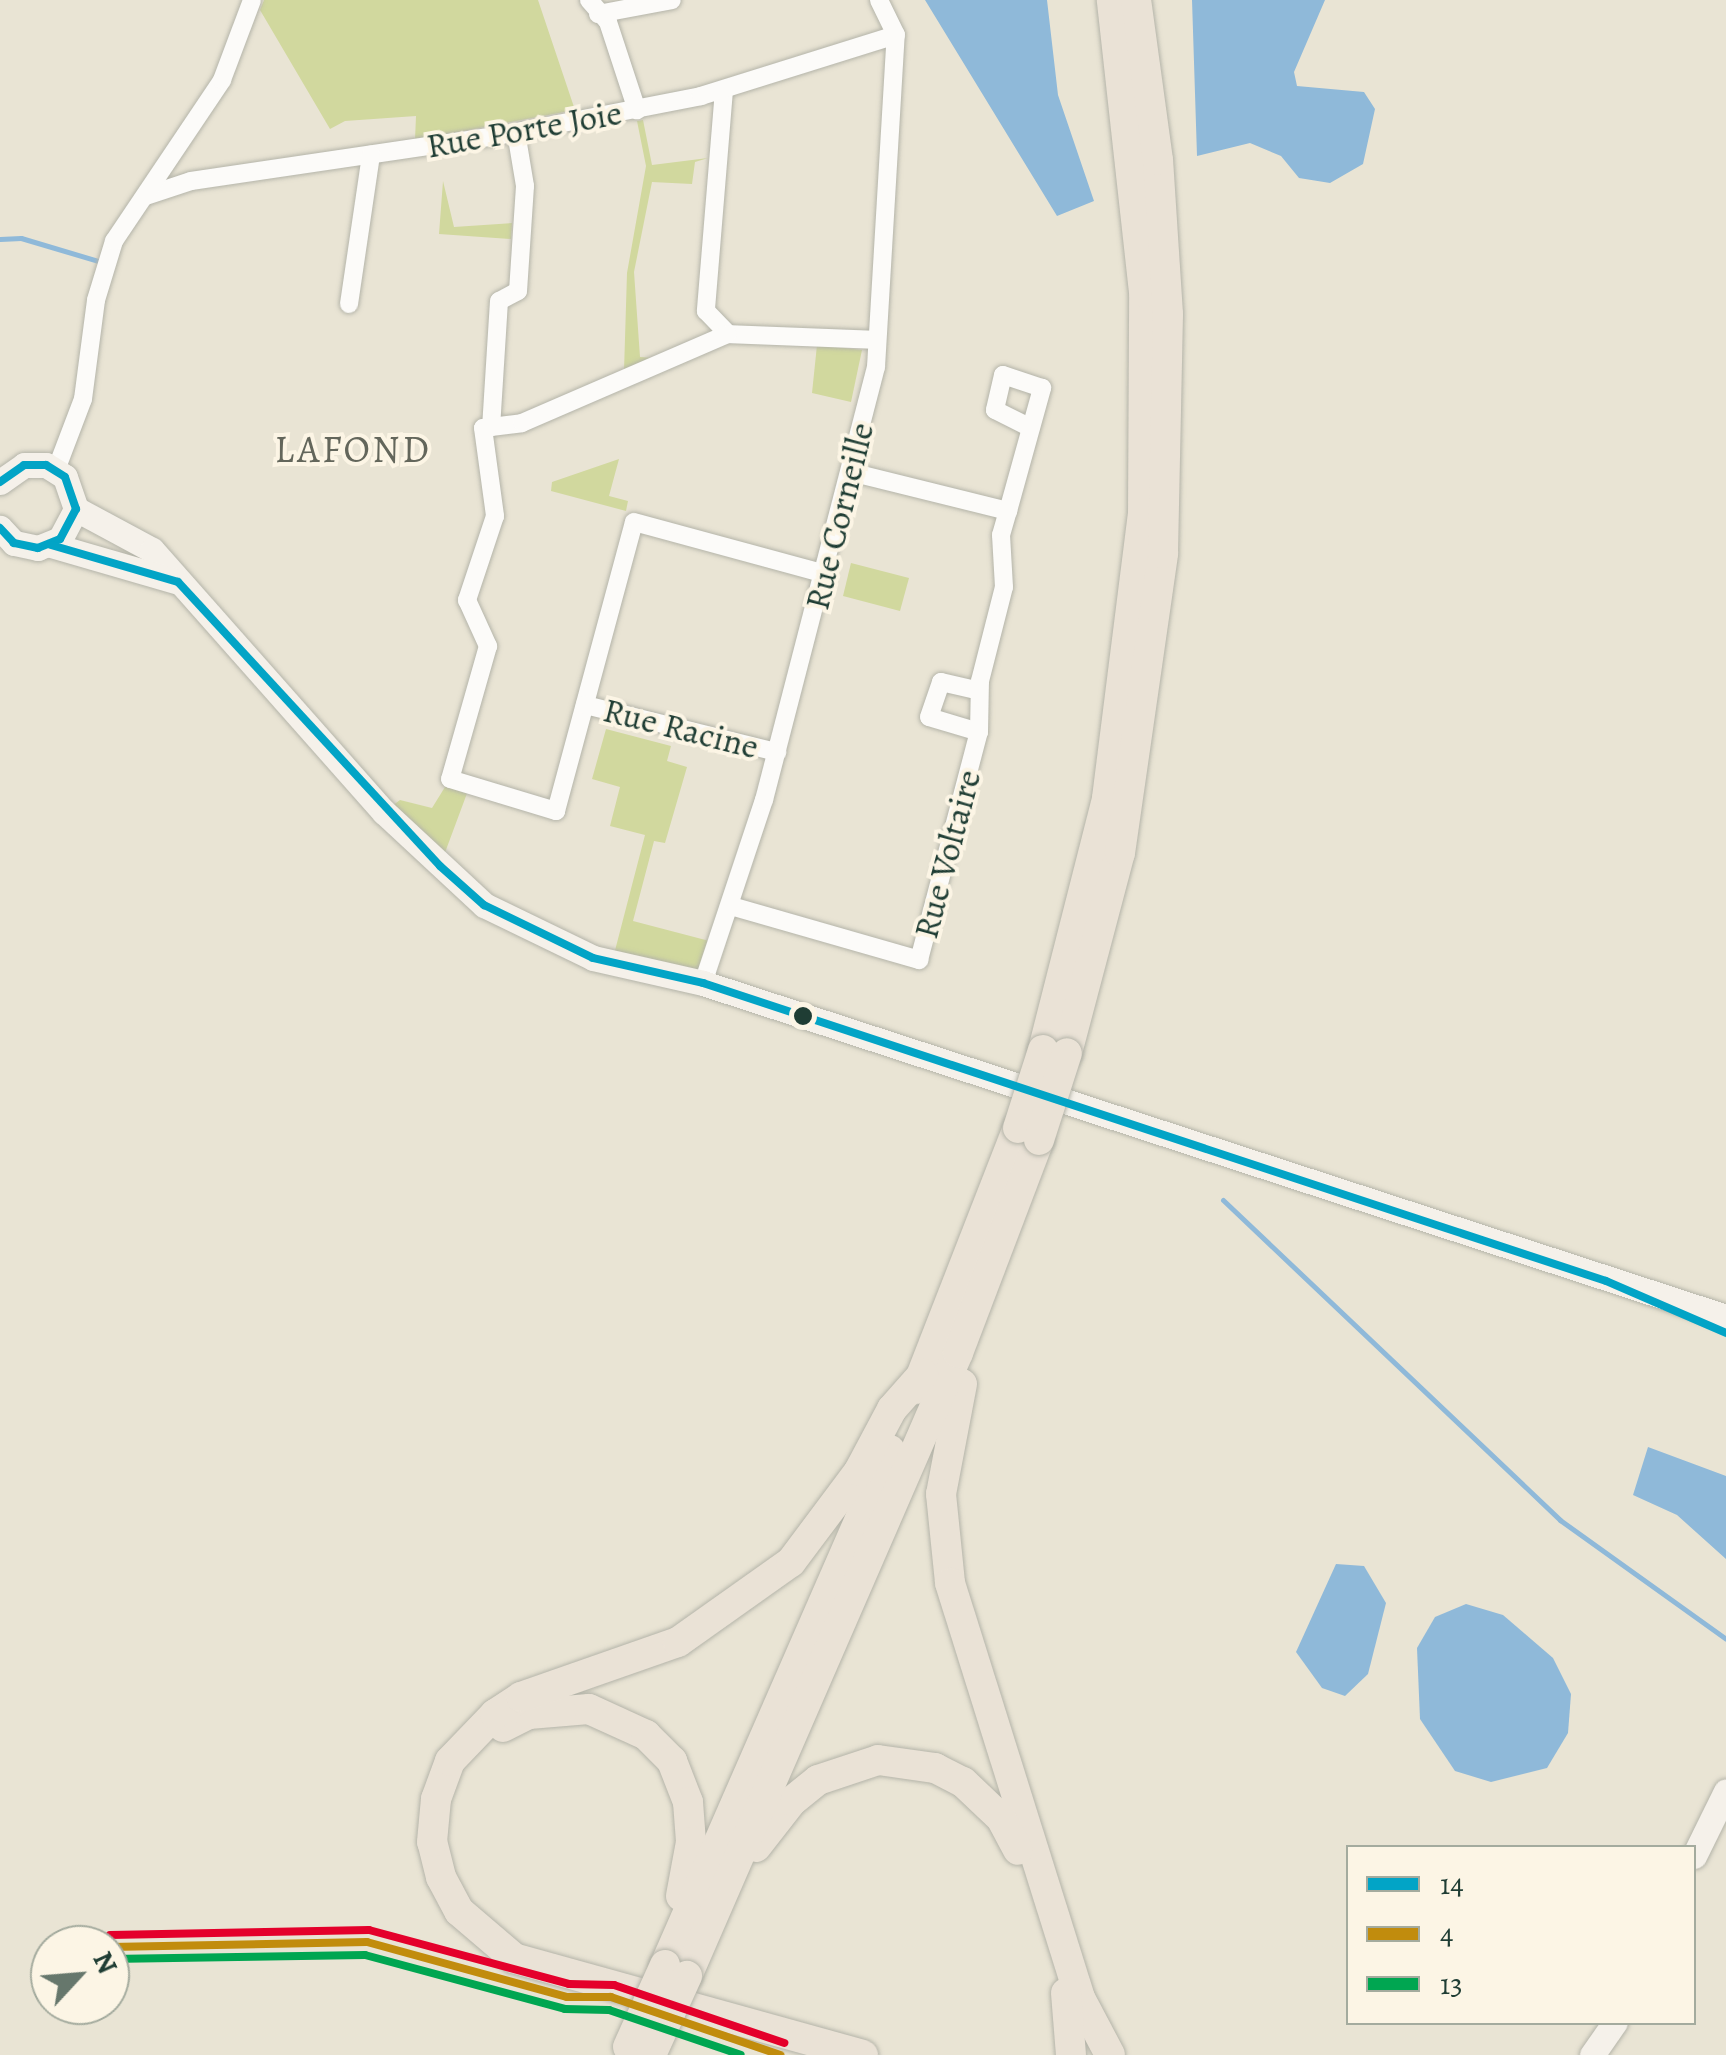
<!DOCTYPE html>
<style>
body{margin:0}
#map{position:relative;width:1726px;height:2055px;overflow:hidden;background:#e9e4d4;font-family:Alegreya,serif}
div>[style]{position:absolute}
.green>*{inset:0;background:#d1d89e}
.water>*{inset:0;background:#8fb9d9}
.stream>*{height:5px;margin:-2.5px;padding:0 2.5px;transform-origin:2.5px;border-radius:2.5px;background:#8fb9d9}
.roads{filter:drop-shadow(0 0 2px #b4b4a9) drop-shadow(0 0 2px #b4b4a9)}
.street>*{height:18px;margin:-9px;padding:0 9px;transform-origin:9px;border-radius:9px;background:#fcfbf9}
.secondary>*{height:25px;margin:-12.5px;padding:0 12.5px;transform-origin:12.5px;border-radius:12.5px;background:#f5f1ea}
.highway>*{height:30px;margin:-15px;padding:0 15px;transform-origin:15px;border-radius:15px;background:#eae2d6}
.bridges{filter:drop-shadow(0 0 2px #b4b4a9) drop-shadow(0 0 2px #b4b4a9)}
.highway-bridge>*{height:30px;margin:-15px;padding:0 15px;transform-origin:15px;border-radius:15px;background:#eae2d6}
.bus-1>*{height:8px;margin:-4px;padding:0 4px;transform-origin:4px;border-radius:4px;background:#02a4c6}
.bus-2>*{height:8px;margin:-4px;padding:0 4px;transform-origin:4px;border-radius:4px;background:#c18c0d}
.bus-3>*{height:8px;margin:-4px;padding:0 4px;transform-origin:4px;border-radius:4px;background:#00a651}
.bus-4>*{height:8px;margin:-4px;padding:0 4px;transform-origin:4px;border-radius:4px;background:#e4002b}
.dots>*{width:28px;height:28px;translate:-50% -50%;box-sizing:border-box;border:5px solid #fcf5e5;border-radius:50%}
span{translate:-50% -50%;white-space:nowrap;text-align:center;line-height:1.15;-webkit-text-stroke:8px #fcf5e5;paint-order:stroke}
.street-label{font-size:35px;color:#1f3d34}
.neighbourhood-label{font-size:38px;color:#63665b;letter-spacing:2.5px}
.legend{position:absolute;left:1346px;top:1845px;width:350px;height:180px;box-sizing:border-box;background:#fcf5e5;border:2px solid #a4ab9e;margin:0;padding:12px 18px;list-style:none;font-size:30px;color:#1f3d34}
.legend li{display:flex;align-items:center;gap:20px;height:50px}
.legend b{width:50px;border:2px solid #a4ab9e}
.north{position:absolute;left:30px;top:1925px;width:100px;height:100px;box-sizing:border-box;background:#fcf5e5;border:2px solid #a4ab9e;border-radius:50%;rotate:64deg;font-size:28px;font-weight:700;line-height:40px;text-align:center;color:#1f3d34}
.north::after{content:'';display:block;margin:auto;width:35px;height:45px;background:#66776c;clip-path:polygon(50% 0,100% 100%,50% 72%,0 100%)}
</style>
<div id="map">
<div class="green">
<div style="clip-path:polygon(264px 0,538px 0,575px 110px,415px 140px,416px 116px,345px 121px,330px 129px,260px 10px)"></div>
<div style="clip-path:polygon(643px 120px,652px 165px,708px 158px,695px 162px,692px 184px,652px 182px,634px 272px,640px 357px,653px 358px,624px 371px,627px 273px,646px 166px,637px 121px)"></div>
<div style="clip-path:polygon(443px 181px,454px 227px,512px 223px,511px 239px,439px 234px)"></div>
<div style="clip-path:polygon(817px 345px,862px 350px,851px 402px,812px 393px)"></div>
<div style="clip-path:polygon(619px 459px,609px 496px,628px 501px,626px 511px,551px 491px,552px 482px)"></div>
<div style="clip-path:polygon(851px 563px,909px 578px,900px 611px,843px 596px)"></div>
<div style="clip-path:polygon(606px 729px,671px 746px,667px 761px,687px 767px,665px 843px,654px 841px,633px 921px,717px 943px,703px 983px,612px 962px,645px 835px,610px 826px,620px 787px,592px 779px)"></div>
<div style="clip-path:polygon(450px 779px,469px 788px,440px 866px,384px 812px,400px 800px,432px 808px)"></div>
</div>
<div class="water">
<div style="clip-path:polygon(925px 0,1047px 0,1058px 95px,1094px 201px,1057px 216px)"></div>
<div style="clip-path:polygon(1192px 0,1325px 0,1294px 72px,1297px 86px,1364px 92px,1375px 109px,1363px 164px,1330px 183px,1299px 178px,1281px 156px,1250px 143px,1197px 156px)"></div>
<div style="clip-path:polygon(1648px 1447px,1726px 1476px,1726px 1559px,1677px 1515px,1633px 1495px)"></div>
<div style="clip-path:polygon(1336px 1564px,1364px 1566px,1386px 1603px,1368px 1674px,1345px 1696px,1322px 1688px,1296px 1652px)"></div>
<div style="clip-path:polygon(1466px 1604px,1503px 1615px,1553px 1658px,1571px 1694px,1568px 1733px,1547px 1768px,1491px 1782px,1455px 1771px,1420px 1719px,1417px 1648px,1435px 1617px)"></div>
</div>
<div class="stream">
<div style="left:0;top:239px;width:21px;rotate:-3deg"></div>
<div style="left:21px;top:238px;width:88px;rotate:16.6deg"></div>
<div style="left:1223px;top:1200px;width:465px;rotate:43.5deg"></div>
<div style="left:1560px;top:1520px;width:204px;rotate:35.6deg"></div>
</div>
<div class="roads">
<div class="street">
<div style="left:589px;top:0;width:29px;rotate:49deg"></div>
<div style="left:608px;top:22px;width:93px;rotate:71.8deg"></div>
<div style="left:598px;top:14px;width:75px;rotate:-10.7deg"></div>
<div style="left:724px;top:90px;width:222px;rotate:94.7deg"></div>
<div style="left:706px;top:311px;width:32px;rotate:46deg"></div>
<div style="left:728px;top:334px;width:149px;rotate:2.3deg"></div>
<div style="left:516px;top:132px;width:55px;rotate:80.5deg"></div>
<div style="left:525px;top:186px;width:105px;rotate:93.8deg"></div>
<div style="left:518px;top:291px;width:21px;rotate:152deg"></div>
<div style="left:499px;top:301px;width:126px;rotate:93.6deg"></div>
<div style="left:491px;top:427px;width:8px;rotate:173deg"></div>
<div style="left:483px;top:428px;width:89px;rotate:82.2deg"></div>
<div style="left:495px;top:516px;width:89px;rotate:108.4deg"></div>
<div style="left:467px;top:600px;width:51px;rotate:65.5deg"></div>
<div style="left:488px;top:646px;width:138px;rotate:105.9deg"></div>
<div style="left:450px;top:779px;width:111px;rotate:16.8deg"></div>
<div style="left:556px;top:811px;width:299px;rotate:-74.9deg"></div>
<div style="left:634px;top:522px;width:198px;rotate:15.2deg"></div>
<div style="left:146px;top:196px;width:47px;rotate:-18.4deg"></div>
<div style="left:191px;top:181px;width:313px;rotate:-8.4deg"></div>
<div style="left:501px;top:135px;width:204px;rotate:-11deg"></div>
<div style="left:701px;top:96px;width:204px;rotate:-17.4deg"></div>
<div style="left:349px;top:304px;width:151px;rotate:-81.6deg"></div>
<div style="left:491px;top:427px;width:31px;rotate:-7deg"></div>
<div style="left:522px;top:423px;width:224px;rotate:-23.4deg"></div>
<div style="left:56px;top:470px;width:76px;rotate:-69.2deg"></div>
<div style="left:83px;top:399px;width:100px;rotate:-82.5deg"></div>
<div style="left:96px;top:300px;width:62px;rotate:-73deg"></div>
<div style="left:114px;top:241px;width:194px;rotate:-56.1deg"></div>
<div style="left:222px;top:80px;width:85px;rotate:-69.4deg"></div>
<div style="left:850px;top:472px;width:163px;rotate:13.9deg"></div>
<div style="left:585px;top:705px;width:198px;rotate:13.8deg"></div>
<div style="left:979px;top:732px;width:52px;rotate:-163.3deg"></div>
<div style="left:929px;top:717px;width:37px;rotate:-71deg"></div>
<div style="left:941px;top:682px;width:39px;rotate:13deg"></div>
<div style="left:731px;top:906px;width:196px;rotate:16deg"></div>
<div style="left:919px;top:960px;width:236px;rotate:-75.3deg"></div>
<div style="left:979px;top:732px;width:51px;rotate:-88.9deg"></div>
<div style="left:980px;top:681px;width:97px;rotate:-75.7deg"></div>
<div style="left:1004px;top:587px;width:52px;rotate:-93.3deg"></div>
<div style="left:1001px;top:535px;width:25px;rotate:-74deg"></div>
<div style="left:1008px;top:511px;width:128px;rotate:-74.5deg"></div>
<div style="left:1042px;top:388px;width:41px;rotate:-161.6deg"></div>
<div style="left:1003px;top:375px;width:36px;rotate:103deg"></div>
<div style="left:995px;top:410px;width:40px;rotate:26.6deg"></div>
<div style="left:703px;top:983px;width:193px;rotate:-71.6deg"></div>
<div style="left:764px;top:800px;width:447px;rotate:-75.5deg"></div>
<div style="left:876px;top:367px;width:333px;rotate:-86.6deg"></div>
<div style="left:896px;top:35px;width:39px;rotate:-116deg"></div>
</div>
<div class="secondary">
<div style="left:0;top:482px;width:29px;rotate:-35deg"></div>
<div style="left:24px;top:465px;width:22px"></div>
<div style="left:46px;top:465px;width:22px;rotate:32deg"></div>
<div style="left:65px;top:477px;width:34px;rotate:71deg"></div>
<div style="left:76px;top:509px;width:34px;rotate:118deg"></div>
<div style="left:60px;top:539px;width:24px;rotate:158deg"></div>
<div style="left:38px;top:548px;width:25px;rotate:-168deg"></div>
<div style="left:14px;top:543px;width:21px;rotate:-133deg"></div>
<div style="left:76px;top:509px;width:86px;rotate:28.3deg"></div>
<div style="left:152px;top:550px;width:350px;rotate:48.5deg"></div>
<div style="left:384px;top:812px;width:137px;rotate:42.9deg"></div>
<div style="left:484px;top:905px;width:121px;rotate:25.9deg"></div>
<div style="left:593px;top:958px;width:113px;rotate:12.8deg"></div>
<div style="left:703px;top:983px;width:1076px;rotate:18.08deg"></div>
<div style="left:51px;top:545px;width:132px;rotate:16.2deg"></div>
<div style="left:1694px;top:1856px;width:72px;rotate:-63.8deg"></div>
<div style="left:1592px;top:2055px;width:40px;rotate:-55.1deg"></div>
</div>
<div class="highway">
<div style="left:1043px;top:1050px;width:260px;rotate:-75.7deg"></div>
<div style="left:1107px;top:798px;width:287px;rotate:-82.8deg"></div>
<div style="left:1143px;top:513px;width:221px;rotate:-89.7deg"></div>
<div style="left:1144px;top:292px;width:294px;rotate:-96.3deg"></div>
<div style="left:1067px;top:1053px;width:207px;rotate:-75.2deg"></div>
<div style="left:1120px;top:853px;width:303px;rotate:-81.8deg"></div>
<div style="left:1163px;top:553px;width:239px;rotate:-88.8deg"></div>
<div style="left:1168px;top:314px;width:154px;rotate:-93.7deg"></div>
<div style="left:1158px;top:160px;width:162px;rotate:-97.8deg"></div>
<div style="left:962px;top:1384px;width:112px;rotate:100.8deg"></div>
<div style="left:941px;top:1494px;width:89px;rotate:84.2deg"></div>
<div style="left:950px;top:1583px;width:435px;rotate:72.6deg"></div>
<div style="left:1080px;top:1998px;width:64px;rotate:62.2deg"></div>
<div style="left:916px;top:1389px;width:280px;rotate:-68.7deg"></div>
<div style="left:503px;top:1727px;width:29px;rotate:-27deg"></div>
<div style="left:529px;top:1714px;width:60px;rotate:-4.8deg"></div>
<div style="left:589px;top:1709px;width:63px;rotate:24.5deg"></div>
<div style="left:646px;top:1735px;width:37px;rotate:45deg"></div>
<div style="left:672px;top:1761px;width:44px;rotate:68.7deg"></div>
<div style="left:688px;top:1802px;width:40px;rotate:85.7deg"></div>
<div style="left:691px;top:1842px;width:55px;rotate:100.5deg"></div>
<div style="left:756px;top:1847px;width:58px;rotate:-52deg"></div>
<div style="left:792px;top:1801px;width:33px;rotate:-39deg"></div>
<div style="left:818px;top:1780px;width:63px;rotate:-18.4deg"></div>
<div style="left:878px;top:1760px;width:58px;rotate:8deg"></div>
<div style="left:935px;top:1768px;width:31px;rotate:27deg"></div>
<div style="left:963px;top:1782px;width:52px;rotate:43.5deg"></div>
<div style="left:1001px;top:1818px;width:36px;rotate:62deg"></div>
<div style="left:665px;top:1965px;width:562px;rotate:-66.4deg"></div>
<div style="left:687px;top:1976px;width:679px;rotate:-66.49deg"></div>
<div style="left:958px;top:1353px;width:228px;rotate:-69.2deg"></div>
<div style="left:1066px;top:1993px;width:62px;rotate:85.4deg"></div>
<div style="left:863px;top:2055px;width:362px;rotate:-164.5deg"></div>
<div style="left:514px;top:1958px;width:72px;rotate:-139.5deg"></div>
<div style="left:459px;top:1911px;width:38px;rotate:-118deg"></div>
<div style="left:441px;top:1877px;width:36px;rotate:-104deg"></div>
<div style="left:432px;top:1842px;width:43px;rotate:-84.7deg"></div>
<div style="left:436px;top:1799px;width:40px;rotate:-69.8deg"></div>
<div style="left:450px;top:1761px;width:65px;rotate:-46.2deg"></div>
<div style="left:495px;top:1714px;width:31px;rotate:-33deg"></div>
<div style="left:521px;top:1697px;width:166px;rotate:-19.3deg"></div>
<div style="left:678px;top:1642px;width:138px;rotate:-35.3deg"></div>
<div style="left:791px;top:1562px;width:114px;rotate:-53.2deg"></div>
<div style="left:859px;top:1471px;width:70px;rotate:-62deg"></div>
<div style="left:892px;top:1409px;width:47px;rotate:-48.5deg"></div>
</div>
</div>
<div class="bridges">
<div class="highway-bridge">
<div style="left:1018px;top:1128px;width:82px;rotate:-72.2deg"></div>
<div style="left:1039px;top:1140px;width:91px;rotate:-72.2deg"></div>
<div style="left:628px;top:2047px;width:90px;rotate:-65.7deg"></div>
<div style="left:651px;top:2055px;width:87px;rotate:-65.5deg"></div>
</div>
</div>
<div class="bus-1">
<div style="left:0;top:482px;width:29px;rotate:-35deg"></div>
<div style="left:24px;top:465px;width:22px"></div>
<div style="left:46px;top:465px;width:22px;rotate:32deg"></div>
<div style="left:65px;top:477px;width:34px;rotate:71deg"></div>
<div style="left:76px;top:509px;width:34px;rotate:118deg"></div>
<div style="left:60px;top:539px;width:24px;rotate:158deg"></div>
<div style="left:38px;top:548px;width:25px;rotate:-168deg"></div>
<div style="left:14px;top:543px;width:21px;rotate:-133deg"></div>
<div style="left:51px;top:545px;width:132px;rotate:16.2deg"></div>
<div style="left:178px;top:582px;width:386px;rotate:47.3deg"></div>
<div style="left:440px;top:866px;width:59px;rotate:41.6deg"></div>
<div style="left:484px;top:905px;width:121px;rotate:25.9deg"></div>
<div style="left:593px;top:958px;width:113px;rotate:12.8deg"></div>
<div style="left:703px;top:983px;width:951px;rotate:18.26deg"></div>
<div style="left:1606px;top:1281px;width:131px;rotate:23.4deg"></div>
</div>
<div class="bus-2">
<div style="left:110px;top:1947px;width:257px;rotate:-1.1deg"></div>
<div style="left:367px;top:1942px;width:207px;rotate:15.4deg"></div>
<div style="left:567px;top:1997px;width:44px"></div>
<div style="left:611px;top:1997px;width:179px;rotate:18.9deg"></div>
</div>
<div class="bus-3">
<div style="left:110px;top:1959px;width:255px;rotate:-0.9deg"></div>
<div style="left:365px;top:1955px;width:207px;rotate:15.1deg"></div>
<div style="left:565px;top:2009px;width:44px;rotate:1.3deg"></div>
<div style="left:609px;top:2010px;width:139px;rotate:18.8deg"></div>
</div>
<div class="bus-4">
<div style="left:110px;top:1935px;width:259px;rotate:-1.1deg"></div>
<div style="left:369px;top:1930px;width:207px;rotate:15.1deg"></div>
<div style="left:569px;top:1984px;width:45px;rotate:1.3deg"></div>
<div style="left:614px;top:1985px;width:180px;rotate:18.8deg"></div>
</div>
<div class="dots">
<div style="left:803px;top:1016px;background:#1f3d34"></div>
</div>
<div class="street-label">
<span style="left:524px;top:129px;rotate:-10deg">Rue Porte Joie</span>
<span style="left:839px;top:516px;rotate:-76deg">Rue Corneille</span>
<span style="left:681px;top:728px;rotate:14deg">Rue Racine</span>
<span style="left:947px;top:854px;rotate:-75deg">Rue Voltaire</span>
</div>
<div class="neighbourhood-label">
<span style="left:353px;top:450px">LAFOND</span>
</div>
<ul class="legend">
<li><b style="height:12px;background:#02a4c6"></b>14</li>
<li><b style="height:12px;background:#c18c0d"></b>4</li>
<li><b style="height:12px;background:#00a651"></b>13</li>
</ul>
<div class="north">N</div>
</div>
